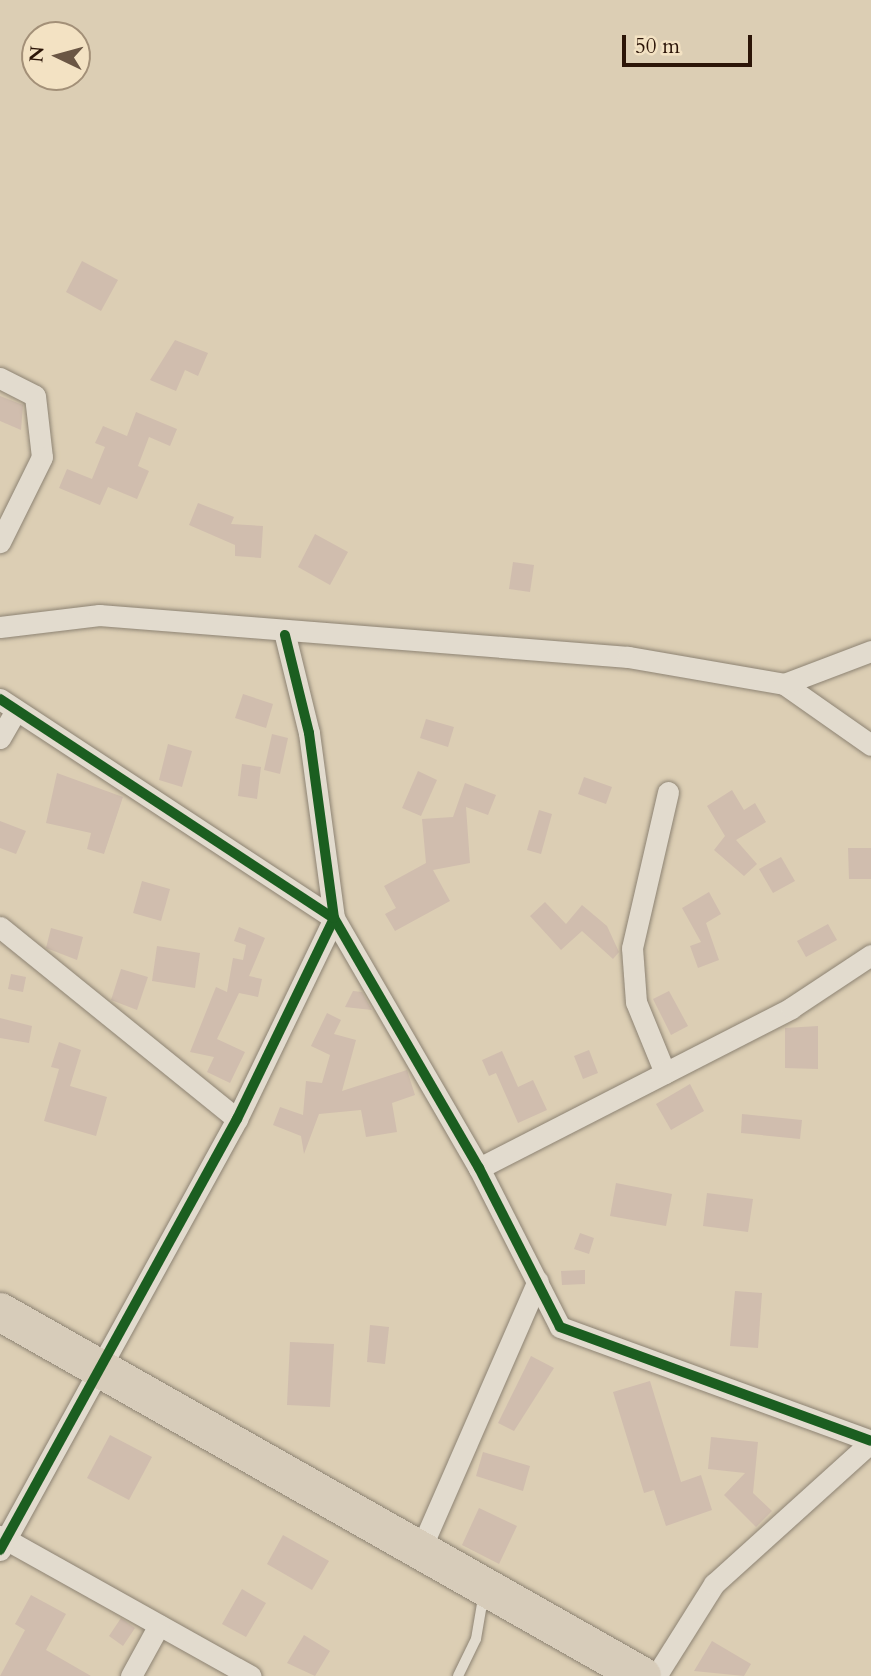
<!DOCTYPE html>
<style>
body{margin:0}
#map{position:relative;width:871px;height:1676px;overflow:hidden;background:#dcceb4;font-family:Cardo,serif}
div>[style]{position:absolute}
.building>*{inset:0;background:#d0bdae}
.roads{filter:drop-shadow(0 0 2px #8d8373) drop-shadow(0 0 2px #8d8373)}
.lane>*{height:10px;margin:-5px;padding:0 5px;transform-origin:5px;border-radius:5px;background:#e2dbce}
.street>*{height:21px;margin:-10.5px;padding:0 10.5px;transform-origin:10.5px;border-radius:10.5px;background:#e2dbce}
.highway>*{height:38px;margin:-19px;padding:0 19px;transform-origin:19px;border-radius:19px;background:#d7ccba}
.cycleway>*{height:10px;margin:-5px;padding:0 5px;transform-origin:5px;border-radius:5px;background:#1b5e20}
span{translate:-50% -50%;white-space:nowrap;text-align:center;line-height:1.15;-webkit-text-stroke:7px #f3e2c3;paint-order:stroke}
.north{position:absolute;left:21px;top:21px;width:70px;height:70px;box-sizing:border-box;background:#f3e2c3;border:2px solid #a39078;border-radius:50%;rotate:275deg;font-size:19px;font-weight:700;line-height:28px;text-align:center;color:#2c1508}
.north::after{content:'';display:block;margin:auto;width:24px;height:32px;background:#6a5644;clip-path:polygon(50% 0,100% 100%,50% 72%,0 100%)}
.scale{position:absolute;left:622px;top:35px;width:130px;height:32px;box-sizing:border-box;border:4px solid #2c1508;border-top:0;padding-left:9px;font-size:21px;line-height:24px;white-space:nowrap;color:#2c1508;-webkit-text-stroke:5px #f3e2c3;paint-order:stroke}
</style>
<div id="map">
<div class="building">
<div style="clip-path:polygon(82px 261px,118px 280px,101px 311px,66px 292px)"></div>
<div style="clip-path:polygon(175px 340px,208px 353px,198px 376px,185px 370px,176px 391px,150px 380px)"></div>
<div style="clip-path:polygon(0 396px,23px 405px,21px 430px,0 421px)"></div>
<div style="clip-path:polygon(136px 412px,177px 429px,170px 446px,149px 437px,138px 466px,149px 471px,137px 499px,108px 487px,100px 505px,59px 488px,67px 469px,92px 479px,105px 447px,95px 443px,103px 426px,127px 436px)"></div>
<div style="clip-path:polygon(198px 503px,234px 517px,231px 524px,263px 526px,261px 558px,235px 556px,235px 545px,189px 525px)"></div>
<div style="clip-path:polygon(315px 534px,348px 552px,330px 585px,298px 567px)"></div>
<div style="clip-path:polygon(513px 562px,534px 565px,530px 592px,509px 589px)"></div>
<div style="clip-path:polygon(243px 694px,273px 704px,266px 728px,235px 718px)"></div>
<div style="clip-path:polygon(426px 719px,454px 727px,448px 747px,420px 738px)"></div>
<div style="clip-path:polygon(272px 734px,288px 738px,280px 774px,264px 770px)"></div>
<div style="clip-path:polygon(168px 744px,192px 751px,182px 787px,159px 780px)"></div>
<div style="clip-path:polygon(242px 764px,261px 767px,257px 799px,238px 796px)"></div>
<div style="clip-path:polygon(418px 771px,437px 780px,421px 816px,402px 808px)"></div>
<div style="clip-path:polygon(57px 773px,123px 797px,104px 854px,87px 849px,91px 833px,46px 823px)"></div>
<div style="clip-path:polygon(584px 777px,612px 787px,606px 804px,578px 794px)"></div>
<div style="clip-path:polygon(465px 783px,496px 795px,488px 815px,466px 807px,470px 863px,433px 870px,450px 901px,395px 931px,385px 914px,396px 908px,384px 886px,426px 863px,422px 819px,453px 817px)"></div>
<div style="clip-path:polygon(732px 790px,744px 810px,755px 803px,766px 822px,736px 840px,757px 864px,744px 876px,714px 850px,725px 836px,707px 806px)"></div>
<div style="clip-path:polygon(539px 810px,552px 814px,541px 854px,527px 850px)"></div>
<div style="clip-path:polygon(0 821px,26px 831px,16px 854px,0 848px)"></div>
<div style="clip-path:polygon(848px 848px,871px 848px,871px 879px,849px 879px)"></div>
<div style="clip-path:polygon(781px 857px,795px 881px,773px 893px,759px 869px)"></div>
<div style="clip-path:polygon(142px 881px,170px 889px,161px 921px,133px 913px)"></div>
<div style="clip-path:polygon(709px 892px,721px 914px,706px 923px,719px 960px,698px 968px,690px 946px,701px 942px,682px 908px)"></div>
<div style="clip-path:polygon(545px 902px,566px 924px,582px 905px,607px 926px,619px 952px,613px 959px,582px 931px,561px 950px,530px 916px)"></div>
<div style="clip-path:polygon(828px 924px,837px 940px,806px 957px,797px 941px)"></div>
<div style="clip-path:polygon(239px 927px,265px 938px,249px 976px,262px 979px,258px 997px,239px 993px,217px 1039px,245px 1052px,230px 1083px,207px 1072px,214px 1057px,190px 1052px,216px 987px,227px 992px,233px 958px,243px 960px,246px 945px,234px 941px)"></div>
<div style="clip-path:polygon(51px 928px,83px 937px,77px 960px,46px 948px)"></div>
<div style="clip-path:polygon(157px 946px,200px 953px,195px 988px,152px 981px)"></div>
<div style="clip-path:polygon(121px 969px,148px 977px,137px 1010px,111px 1000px)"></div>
<div style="clip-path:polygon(11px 974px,26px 977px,23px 992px,8px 989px)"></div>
<div style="clip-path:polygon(353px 991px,362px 992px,372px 1010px,345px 1007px)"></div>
<div style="clip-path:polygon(669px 991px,688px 1026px,671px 1035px,653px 999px)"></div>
<div style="clip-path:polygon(327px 1013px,341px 1020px,334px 1034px,356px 1040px,342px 1091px,407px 1070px,415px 1095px,392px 1103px,397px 1132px,366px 1137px,361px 1110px,319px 1114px,304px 1154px,301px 1136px,273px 1125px,280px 1107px,303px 1115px,306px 1081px,322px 1083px,330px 1055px,311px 1046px)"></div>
<div style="clip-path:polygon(0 1018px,32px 1026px,29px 1043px,0 1038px)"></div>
<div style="clip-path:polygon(818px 1026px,818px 1069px,785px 1068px,785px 1028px)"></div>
<div style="clip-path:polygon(59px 1042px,81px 1050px,70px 1086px,107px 1097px,96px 1136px,44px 1121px,59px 1069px,51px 1067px)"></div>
<div style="clip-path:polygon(589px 1050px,598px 1073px,583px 1079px,574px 1056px)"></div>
<div style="clip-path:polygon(502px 1051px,518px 1087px,533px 1080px,547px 1110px,518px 1123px,496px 1073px,489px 1076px,482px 1060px)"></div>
<div style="clip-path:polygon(690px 1084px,704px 1111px,671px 1130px,656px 1104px)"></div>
<div style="clip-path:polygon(742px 1114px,802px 1120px,800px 1139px,741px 1133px)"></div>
<div style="clip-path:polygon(616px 1183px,672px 1194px,666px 1226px,610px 1216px)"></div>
<div style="clip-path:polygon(707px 1193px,753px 1199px,748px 1232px,703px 1226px)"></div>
<div style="clip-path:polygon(580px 1233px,594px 1238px,589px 1254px,574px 1249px)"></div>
<div style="clip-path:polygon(585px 1270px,585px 1284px,562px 1285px,561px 1271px)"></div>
<div style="clip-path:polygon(735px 1291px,762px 1293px,758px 1348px,730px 1346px)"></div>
<div style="clip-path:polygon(370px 1325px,389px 1327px,385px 1364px,367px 1362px)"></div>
<div style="clip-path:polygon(290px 1342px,334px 1344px,330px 1407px,287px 1405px)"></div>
<div style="clip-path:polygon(531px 1356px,554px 1368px,514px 1431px,498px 1423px)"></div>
<div style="clip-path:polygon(650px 1381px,681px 1482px,701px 1475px,712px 1510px,666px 1526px,654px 1490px,644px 1493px,613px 1392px)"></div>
<div style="clip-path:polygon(110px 1435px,152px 1457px,129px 1500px,87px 1478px)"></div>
<div style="clip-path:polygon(711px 1437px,758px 1442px,753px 1493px,772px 1511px,756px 1527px,724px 1495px,745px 1473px,708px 1469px)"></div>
<div style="clip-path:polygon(483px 1452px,530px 1466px,523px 1491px,476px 1476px)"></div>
<div style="clip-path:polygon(479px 1508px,517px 1526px,499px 1564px,462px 1545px)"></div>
<div style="clip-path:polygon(283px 1535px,329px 1561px,312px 1590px,267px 1564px)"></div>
<div style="clip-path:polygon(242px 1589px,266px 1603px,246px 1637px,222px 1624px)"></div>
<div style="clip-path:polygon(31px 1595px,66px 1614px,46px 1650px,91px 1676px,0 1676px,25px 1630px,15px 1624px)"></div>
<div style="clip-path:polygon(121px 1618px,135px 1628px,123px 1646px,109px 1636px)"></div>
<div style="clip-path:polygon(304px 1635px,330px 1651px,315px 1676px,287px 1663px)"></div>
<div style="clip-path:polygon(712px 1641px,751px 1664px,744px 1676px,694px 1671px)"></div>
</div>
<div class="roads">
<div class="lane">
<div style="left:458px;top:1676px;width:41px;rotate:-64.1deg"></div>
<div style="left:476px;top:1639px;width:48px;rotate:-80.3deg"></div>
</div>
<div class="street">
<div style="left:0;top:378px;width:39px;rotate:27deg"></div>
<div style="left:35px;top:396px;width:61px;rotate:83.5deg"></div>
<div style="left:42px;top:457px;width:95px;rotate:116.3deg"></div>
<div style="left:0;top:627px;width:100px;rotate:-6.9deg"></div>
<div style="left:99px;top:615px;width:531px;rotate:4.54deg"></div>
<div style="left:628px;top:657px;width:158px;rotate:9.8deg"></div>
<div style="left:784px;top:684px;width:106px;rotate:35deg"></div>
<div style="left:784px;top:684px;width:93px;rotate:-20.8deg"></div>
<div style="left:0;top:699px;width:399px;rotate:33.3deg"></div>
<div style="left:334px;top:918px;width:289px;rotate:59.9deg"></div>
<div style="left:479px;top:1168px;width:178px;rotate:63deg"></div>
<div style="left:560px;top:1327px;width:331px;rotate:20.1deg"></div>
<div style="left:0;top:738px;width:30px;rotate:-60deg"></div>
<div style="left:0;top:927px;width:305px;rotate:39deg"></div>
<div style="left:665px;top:1073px;width:77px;rotate:-112.2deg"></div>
<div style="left:636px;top:1002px;width:54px;rotate:-94.2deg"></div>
<div style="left:632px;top:948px;width:160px;rotate:-77deg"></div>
<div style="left:479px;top:1168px;width:351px;rotate:-27.1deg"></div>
<div style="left:791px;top:1008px;width:96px;rotate:-33.5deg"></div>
<div style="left:0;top:1536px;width:287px;rotate:29.2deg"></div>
<div style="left:422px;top:1546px;width:289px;rotate:-66.4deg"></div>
<div style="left:0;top:1550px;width:492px;rotate:-61.2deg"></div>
<div style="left:237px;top:1119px;width:223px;rotate:-64.2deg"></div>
<div style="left:334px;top:918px;width:187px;rotate:-97.7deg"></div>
<div style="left:309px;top:733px;width:101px;rotate:-103.8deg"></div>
<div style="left:131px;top:1676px;width:58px;rotate:-61.2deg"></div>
<div style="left:656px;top:1676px;width:109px;rotate:-57.8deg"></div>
<div style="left:714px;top:1584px;width:212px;rotate:-42.1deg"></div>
</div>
<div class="highway">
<div style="left:0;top:1312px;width:738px;rotate:29.55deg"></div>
</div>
</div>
<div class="cycleway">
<div style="left:0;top:699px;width:399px;rotate:33.3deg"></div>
<div style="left:334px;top:918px;width:289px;rotate:59.9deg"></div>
<div style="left:479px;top:1168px;width:178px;rotate:63deg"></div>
<div style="left:560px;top:1327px;width:331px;rotate:20.1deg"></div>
<div style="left:0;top:1550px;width:492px;rotate:-61.2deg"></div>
<div style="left:237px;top:1119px;width:223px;rotate:-64.2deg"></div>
<div style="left:334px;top:918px;width:187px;rotate:-97.7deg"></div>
<div style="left:309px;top:733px;width:101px;rotate:-103.8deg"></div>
</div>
<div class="north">N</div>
<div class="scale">50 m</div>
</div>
